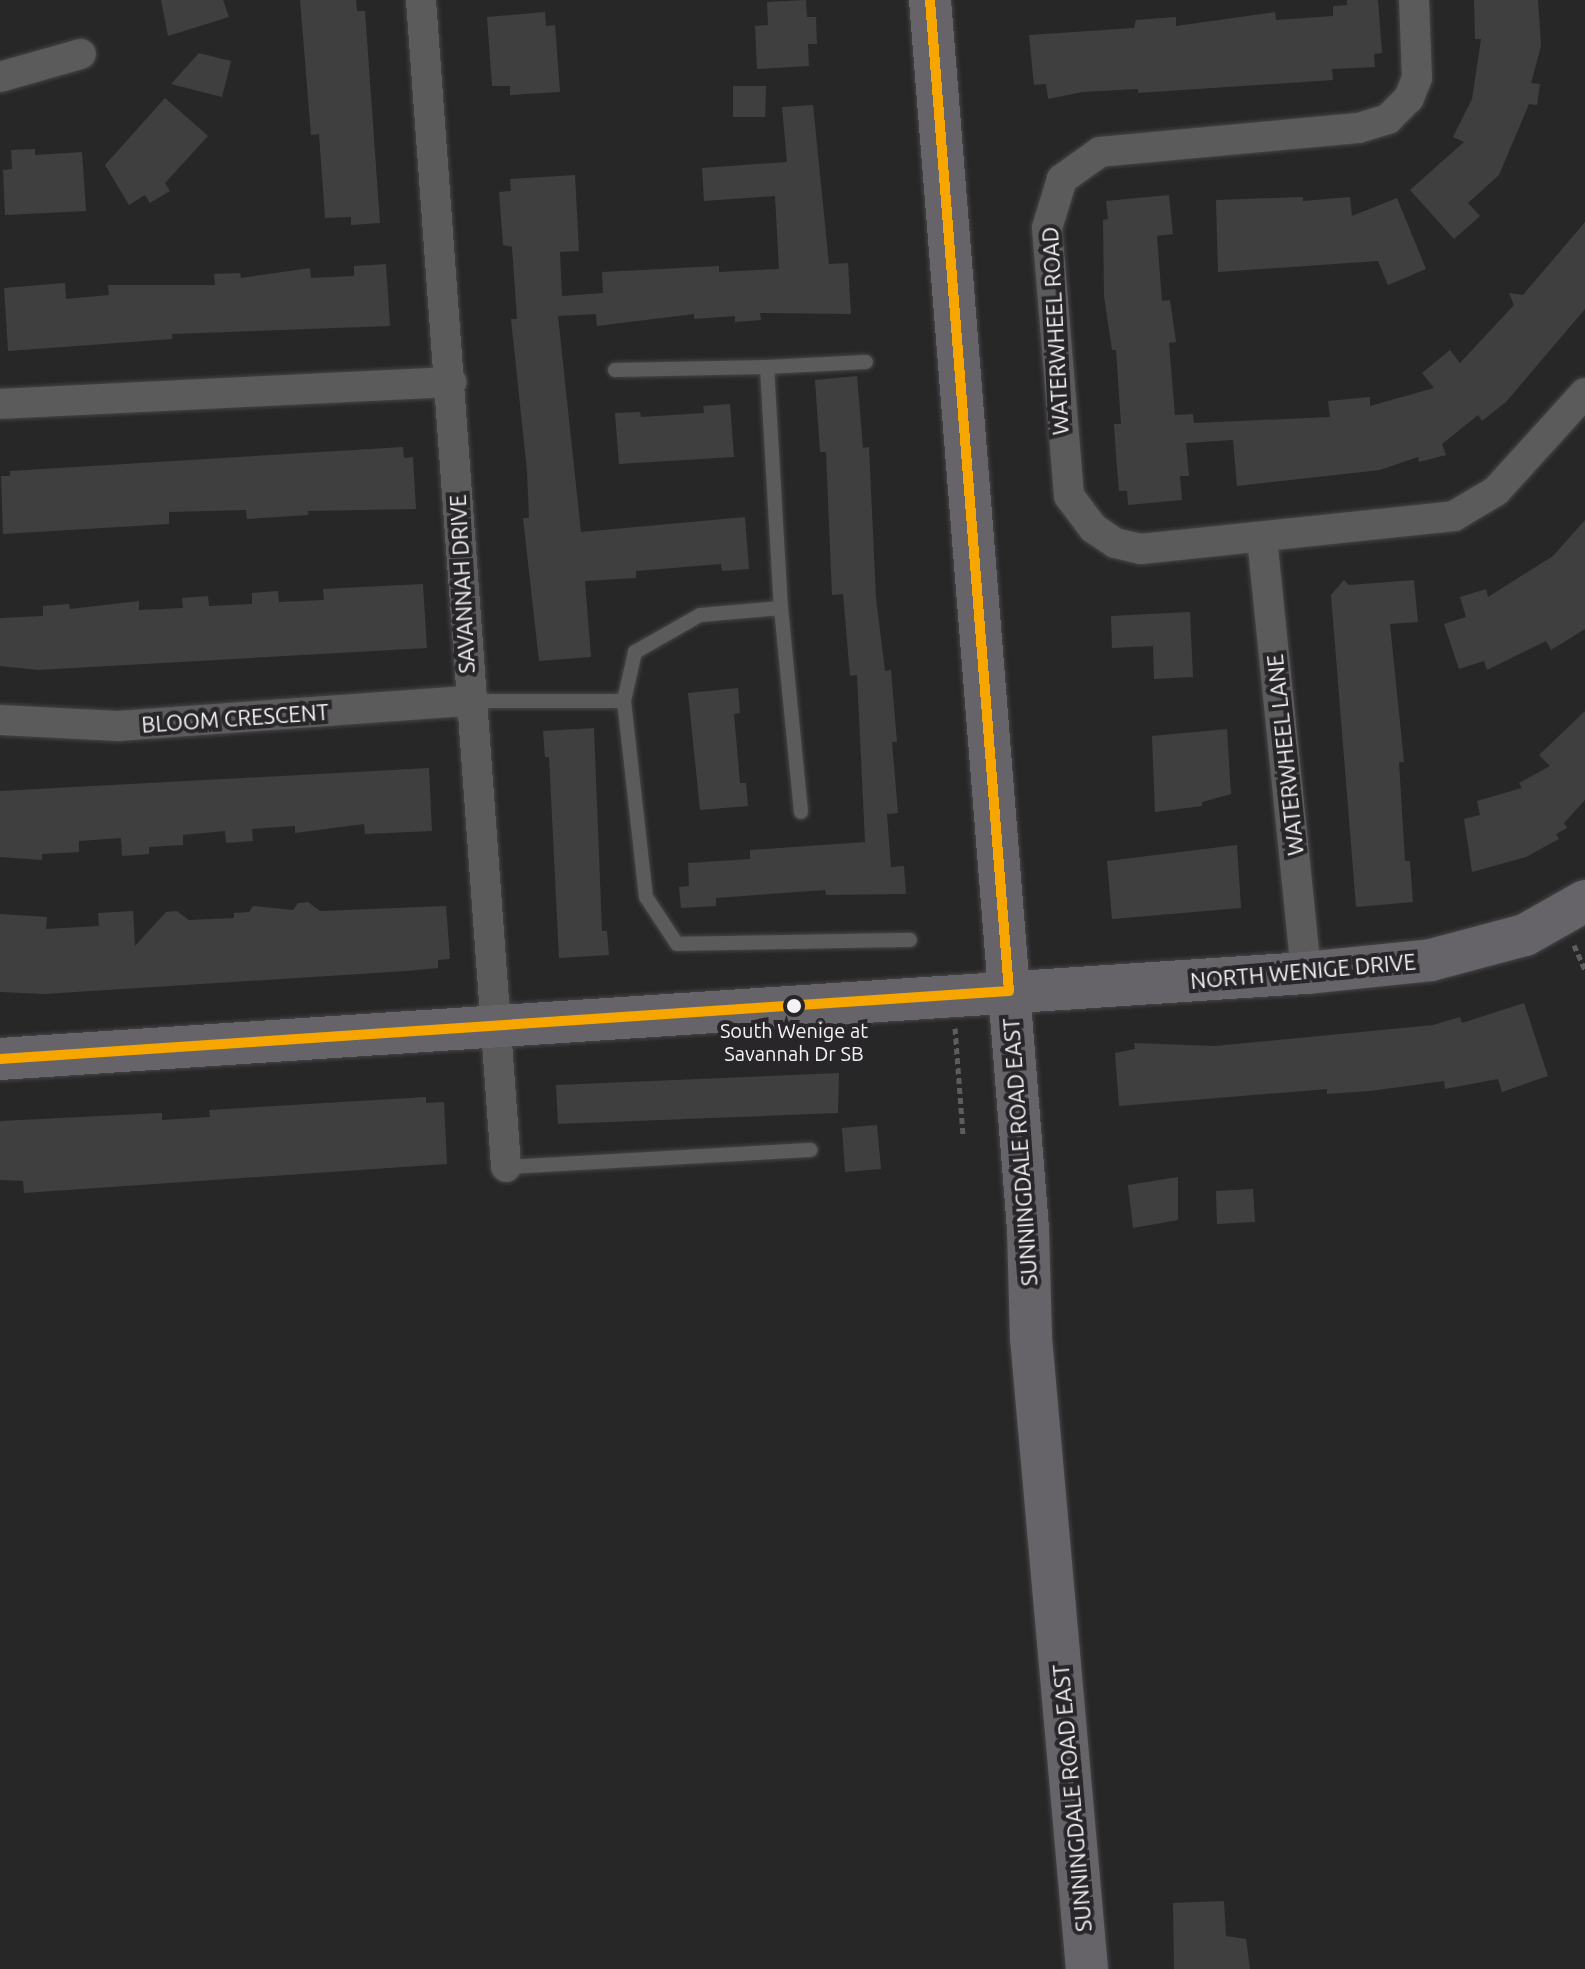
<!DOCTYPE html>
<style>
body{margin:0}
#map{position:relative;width:1585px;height:1969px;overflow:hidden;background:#282728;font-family:Ubuntu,sans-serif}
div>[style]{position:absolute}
.building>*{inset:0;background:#3f3f40}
.path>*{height:5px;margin-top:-2.5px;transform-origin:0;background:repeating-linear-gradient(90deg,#5e5d5e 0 6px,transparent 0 10px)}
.roads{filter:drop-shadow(0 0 2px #464546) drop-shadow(0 0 2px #464546)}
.lane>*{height:14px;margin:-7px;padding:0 7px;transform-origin:7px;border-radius:7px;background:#5c5b5c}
.street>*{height:30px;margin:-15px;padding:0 15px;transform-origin:15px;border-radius:15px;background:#5c5b5c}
.secondary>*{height:42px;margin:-21px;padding:0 21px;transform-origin:21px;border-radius:21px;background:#676469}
.bus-1>*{height:10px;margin:-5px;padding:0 5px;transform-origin:5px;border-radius:5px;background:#f7a600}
.dots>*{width:22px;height:22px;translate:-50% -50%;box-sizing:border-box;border:4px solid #282629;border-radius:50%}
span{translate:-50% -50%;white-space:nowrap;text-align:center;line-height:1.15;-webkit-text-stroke:8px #282629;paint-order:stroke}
.bus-label{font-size:20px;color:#f3f2f4}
.street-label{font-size:22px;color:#f3f2f4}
</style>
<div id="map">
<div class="building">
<div style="clip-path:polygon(161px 0,223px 0,229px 17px,168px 36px)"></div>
<div style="clip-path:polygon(300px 0,356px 0,357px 11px,365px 11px,380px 223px,351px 225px,351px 217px,325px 218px,319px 134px,311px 135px)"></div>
<div style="clip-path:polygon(806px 0,807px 17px,816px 17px,817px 44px,808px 44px,809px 66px,757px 69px,755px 26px,768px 25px,767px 2px)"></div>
<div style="clip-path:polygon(1347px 0,1378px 0,1382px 53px,1374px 54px,1375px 67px,1332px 69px,1333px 80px,1138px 93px,1138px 89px,1082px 92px,1048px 99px,1046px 84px,1034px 85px,1029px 35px,1134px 28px,1136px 20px,1176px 17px,1176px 26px,1275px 12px,1276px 20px,1333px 16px,1333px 6px,1347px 5px)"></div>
<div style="clip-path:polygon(1474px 0,1538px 0,1541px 46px,1531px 83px,1540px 84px,1537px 105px,1529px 104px,1499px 175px,1468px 203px,1480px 216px,1454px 239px,1410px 190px,1464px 142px,1453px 137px,1472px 99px,1481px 39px,1475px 39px)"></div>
<div style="clip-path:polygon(545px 12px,546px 26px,555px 25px,560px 92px,510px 95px,510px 86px,492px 86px,487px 17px)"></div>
<div style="clip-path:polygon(199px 53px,231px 61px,222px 97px,171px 84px)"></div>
<div style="clip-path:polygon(733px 86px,766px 86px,765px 117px,733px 117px)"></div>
<div style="clip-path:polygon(165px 98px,208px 136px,165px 183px,170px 191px,150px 203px,145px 195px,129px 205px,105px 165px)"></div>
<div style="clip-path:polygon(813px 105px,829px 264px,848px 263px,851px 314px,760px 313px,761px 320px,735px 322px,735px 316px,694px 319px,694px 314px,597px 326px,596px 314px,558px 316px,581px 532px,745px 517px,749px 569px,722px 571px,721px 564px,636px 571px,636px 578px,585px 581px,591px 657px,539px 661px,523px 518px,529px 518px,527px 471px,511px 319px,517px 319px,512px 247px,503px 245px,499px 192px,511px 191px,510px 179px,575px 175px,579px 251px,560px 252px,562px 296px,603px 293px,602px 272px,719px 266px,719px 272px,779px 269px,775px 196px,704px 201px,702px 168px,787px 162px,782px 107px)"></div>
<div style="clip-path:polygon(35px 149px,35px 155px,82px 152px,86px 211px,5px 215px,3px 170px,12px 169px,11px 150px)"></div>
<div style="clip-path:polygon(1169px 195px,1173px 234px,1157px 236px,1162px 301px,1170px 300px,1176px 342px,1169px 343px,1175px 415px,1193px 414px,1194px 423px,1330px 417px,1328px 401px,1370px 397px,1370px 406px,1434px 388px,1422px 373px,1450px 350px,1460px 363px,1514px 305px,1509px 293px,1523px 295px,1585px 222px,1585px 309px,1506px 402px,1482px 421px,1478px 415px,1442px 444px,1446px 455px,1419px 462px,1418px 457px,1380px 470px,1237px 486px,1233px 440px,1186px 443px,1189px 476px,1180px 476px,1182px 500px,1128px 505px,1127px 491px,1119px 491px,1116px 456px,1114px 424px,1121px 424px,1116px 350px,1112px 350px,1104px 296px,1103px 220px,1108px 219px,1106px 201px)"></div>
<div style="clip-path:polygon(1303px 197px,1303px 201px,1350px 197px,1352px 216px,1397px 198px,1426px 269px,1388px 285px,1378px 261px,1218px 272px,1216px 200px)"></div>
<div style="clip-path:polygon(386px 264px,390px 326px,172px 334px,172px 339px,8px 351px,4px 288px,65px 283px,66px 299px,109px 295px,108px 285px,215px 285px,214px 274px,240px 273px,241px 278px,310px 268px,311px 278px,354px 276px,354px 266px)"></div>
<div style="clip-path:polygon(857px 376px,863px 448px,869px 447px,876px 598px,885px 671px,891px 670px,897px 742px,892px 742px,898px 813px,887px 814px,891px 867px,904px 866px,906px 894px,826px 895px,825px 890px,716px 898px,716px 906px,681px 908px,679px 887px,689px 886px,688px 863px,750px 859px,750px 850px,865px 842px,857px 675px,850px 676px,843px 594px,832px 595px,826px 452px,820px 452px,815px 380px)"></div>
<div style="clip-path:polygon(730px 404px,734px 457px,619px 464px,615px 413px,640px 412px,641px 417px,704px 413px,703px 406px)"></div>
<div style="clip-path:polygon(403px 447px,404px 458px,413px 457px,416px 509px,308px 511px,308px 515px,247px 519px,246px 510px,169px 512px,169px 524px,3px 534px,1px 476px,10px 476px,10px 471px)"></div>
<div style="clip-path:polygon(1585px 520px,1585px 629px,1551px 650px,1546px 641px,1487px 670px,1484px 661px,1459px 669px,1444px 624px,1466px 617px,1460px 597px,1486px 589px,1488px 597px,1553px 556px)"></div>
<div style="clip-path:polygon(1344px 580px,1349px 585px,1414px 580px,1418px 622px,1390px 624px,1404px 762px,1399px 762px,1405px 861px,1410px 861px,1413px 902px,1356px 907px,1331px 595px)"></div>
<div style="clip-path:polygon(423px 584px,427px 648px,38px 670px,0 666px,0 618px,43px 616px,43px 606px,69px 604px,70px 609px,139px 601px,139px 610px,183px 608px,182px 598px,208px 596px,209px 606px,252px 604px,252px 593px,278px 591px,279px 602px,324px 600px,323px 589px)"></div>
<div style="clip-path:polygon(1190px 612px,1193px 677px,1154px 679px,1153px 646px,1112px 648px,1111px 616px)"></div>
<div style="clip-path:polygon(738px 688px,740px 713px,734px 714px,740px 783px,746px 783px,748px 806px,700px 810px,688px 693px)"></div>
<div style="clip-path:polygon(1585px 711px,1585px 800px,1564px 823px,1567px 828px,1556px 834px,1559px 839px,1526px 857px,1472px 872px,1464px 819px,1480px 815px,1477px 801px,1522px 788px,1519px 783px,1550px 766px,1539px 755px)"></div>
<div style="clip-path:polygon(594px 728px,602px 931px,607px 931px,609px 955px,559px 958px,549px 757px,545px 757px,543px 731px)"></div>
<div style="clip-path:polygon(1227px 729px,1231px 794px,1202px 802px,1202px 806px,1155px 812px,1152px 736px)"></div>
<div style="clip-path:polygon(429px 768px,432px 831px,365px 834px,364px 824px,295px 833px,295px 826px,252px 829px,253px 841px,226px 843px,225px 831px,183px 835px,183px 845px,149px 847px,149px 854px,122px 856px,121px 838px,79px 841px,79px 852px,42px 854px,42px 860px,0 857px,0 791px)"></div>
<div style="clip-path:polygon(1237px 845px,1241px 908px,1112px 919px,1107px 861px)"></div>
<div style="clip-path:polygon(308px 902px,320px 911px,446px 906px,450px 959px,438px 960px,438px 968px,406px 971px,44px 994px,0 992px,0 914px,47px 917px,46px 929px,99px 926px,98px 913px,133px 911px,135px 946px,166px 912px,177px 911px,189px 920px,234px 918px,234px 913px,249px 912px,253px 906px,293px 910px,298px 903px)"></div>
<div style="clip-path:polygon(1524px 1003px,1548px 1076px,1502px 1092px,1498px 1079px,1445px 1089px,1444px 1081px,1370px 1091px,1327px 1094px,1327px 1089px,1119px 1106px,1115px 1053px,1135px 1049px,1134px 1043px,1214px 1046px,1433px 1025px,1460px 1017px,1462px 1023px)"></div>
<div style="clip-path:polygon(839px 1073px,838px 1113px,558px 1124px,556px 1085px)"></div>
<div style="clip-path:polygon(426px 1097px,426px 1103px,444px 1102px,447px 1164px,24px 1193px,23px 1181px,0 1180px,0 1121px,162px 1113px,162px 1120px,210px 1117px,209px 1110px)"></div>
<div style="clip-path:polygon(877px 1125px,881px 1169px,845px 1172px,842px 1128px)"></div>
<div style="clip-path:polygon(1178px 1177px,1178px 1220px,1133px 1228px,1128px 1185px)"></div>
<div style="clip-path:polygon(1253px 1189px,1255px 1222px,1217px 1224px,1216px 1191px)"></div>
<div style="clip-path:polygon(1224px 1901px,1226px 1936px,1246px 1939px,1250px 1969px,1174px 1969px,1173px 1903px)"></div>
</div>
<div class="path">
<div style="left:1574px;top:945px;width:27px;rotate:66deg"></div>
<div style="left:955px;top:1028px;width:107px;rotate:85.7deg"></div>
</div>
<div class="roads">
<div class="lane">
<div style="left:767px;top:367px;width:99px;rotate:-2.9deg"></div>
<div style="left:615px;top:370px;width:152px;rotate:-1.1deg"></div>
<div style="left:767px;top:367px;width:241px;rotate:86.7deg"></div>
<div style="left:781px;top:608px;width:81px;rotate:175.1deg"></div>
<div style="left:700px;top:615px;width:75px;rotate:150.4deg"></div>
<div style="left:635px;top:652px;width:50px;rotate:102.7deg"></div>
<div style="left:781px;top:608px;width:205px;rotate:84.4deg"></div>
<div style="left:469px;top:701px;width:155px"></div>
<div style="left:624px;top:701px;width:197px;rotate:83.6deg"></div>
<div style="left:646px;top:897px;width:56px;rotate:56.6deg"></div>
<div style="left:677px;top:944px;width:233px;rotate:-1deg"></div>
<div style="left:506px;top:1167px;width:305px;rotate:-3.2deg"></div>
</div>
<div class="street">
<div style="left:421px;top:0;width:1170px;rotate:85.83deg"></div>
<div style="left:1414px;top:0;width:78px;rotate:87.8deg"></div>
<div style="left:1417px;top:78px;width:22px;rotate:112deg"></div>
<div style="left:1409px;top:98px;width:30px;rotate:135deg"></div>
<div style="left:1388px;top:119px;width:31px;rotate:163deg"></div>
<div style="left:1358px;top:128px;width:259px;rotate:174.7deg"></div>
<div style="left:1100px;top:152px;width:47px;rotate:144.6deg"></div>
<div style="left:1062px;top:179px;width:51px;rotate:107deg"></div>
<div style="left:1047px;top:228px;width:269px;rotate:85.3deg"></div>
<div style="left:1069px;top:496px;width:40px;rotate:53deg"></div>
<div style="left:1093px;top:528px;width:27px;rotate:34deg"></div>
<div style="left:1115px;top:543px;width:27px;rotate:13deg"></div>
<div style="left:1141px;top:549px;width:315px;rotate:-6deg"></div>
<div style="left:1454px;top:516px;width:49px;rotate:-30.8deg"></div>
<div style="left:1496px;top:491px;width:132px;rotate:-47.8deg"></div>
<div style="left:0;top:77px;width:84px;rotate:-15.9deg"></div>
<div style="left:0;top:404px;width:452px;rotate:-2.8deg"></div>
<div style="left:1262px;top:538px;width:437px;rotate:84.2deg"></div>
<div style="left:0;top:720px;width:118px;rotate:2.9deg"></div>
<div style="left:118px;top:726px;width:352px;rotate:-4.1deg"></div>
</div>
<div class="secondary">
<div style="left:930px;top:0;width:1233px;rotate:85.44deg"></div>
<div style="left:1028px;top:1229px;width:109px;rotate:88.4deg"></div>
<div style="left:1031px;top:1338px;width:633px;rotate:84.93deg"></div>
<div style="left:0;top:1059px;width:1309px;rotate:-3.77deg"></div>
<div style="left:1306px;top:973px;width:126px;rotate:-5.9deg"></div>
<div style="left:1431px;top:960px;width:97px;rotate:-14.9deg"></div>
<div style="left:1525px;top:935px;width:69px;rotate:-29.5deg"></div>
</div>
</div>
<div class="bus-1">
<div style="left:0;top:1059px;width:1011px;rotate:-3.86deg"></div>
<div style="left:1009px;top:991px;width:994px;rotate:-94.56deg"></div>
</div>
<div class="dots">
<div style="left:794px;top:1006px;background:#f3f2f4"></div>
</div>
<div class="bus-label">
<span style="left:794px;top:1042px">South Wenige at<br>Savannah Dr SB</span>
</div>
<div class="street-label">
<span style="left:1055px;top:331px;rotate:-93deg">WATERWHEEL ROAD</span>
<span style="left:462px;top:584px;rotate:-93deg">SAVANNAH DRIVE</span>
<span style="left:235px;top:718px;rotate:-4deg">BLOOM CRESCENT</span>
<span style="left:1285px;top:755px;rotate:-96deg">WATERWHEEL LANE</span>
<span style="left:1303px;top:971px;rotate:-5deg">NORTH WENIGE DRIVE</span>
<span style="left:1020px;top:1152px;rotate:-94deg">SUNNINGDALE ROAD EAST</span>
<span style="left:1072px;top:1798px;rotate:-95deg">SUNNINGDALE ROAD EAST</span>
</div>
</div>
